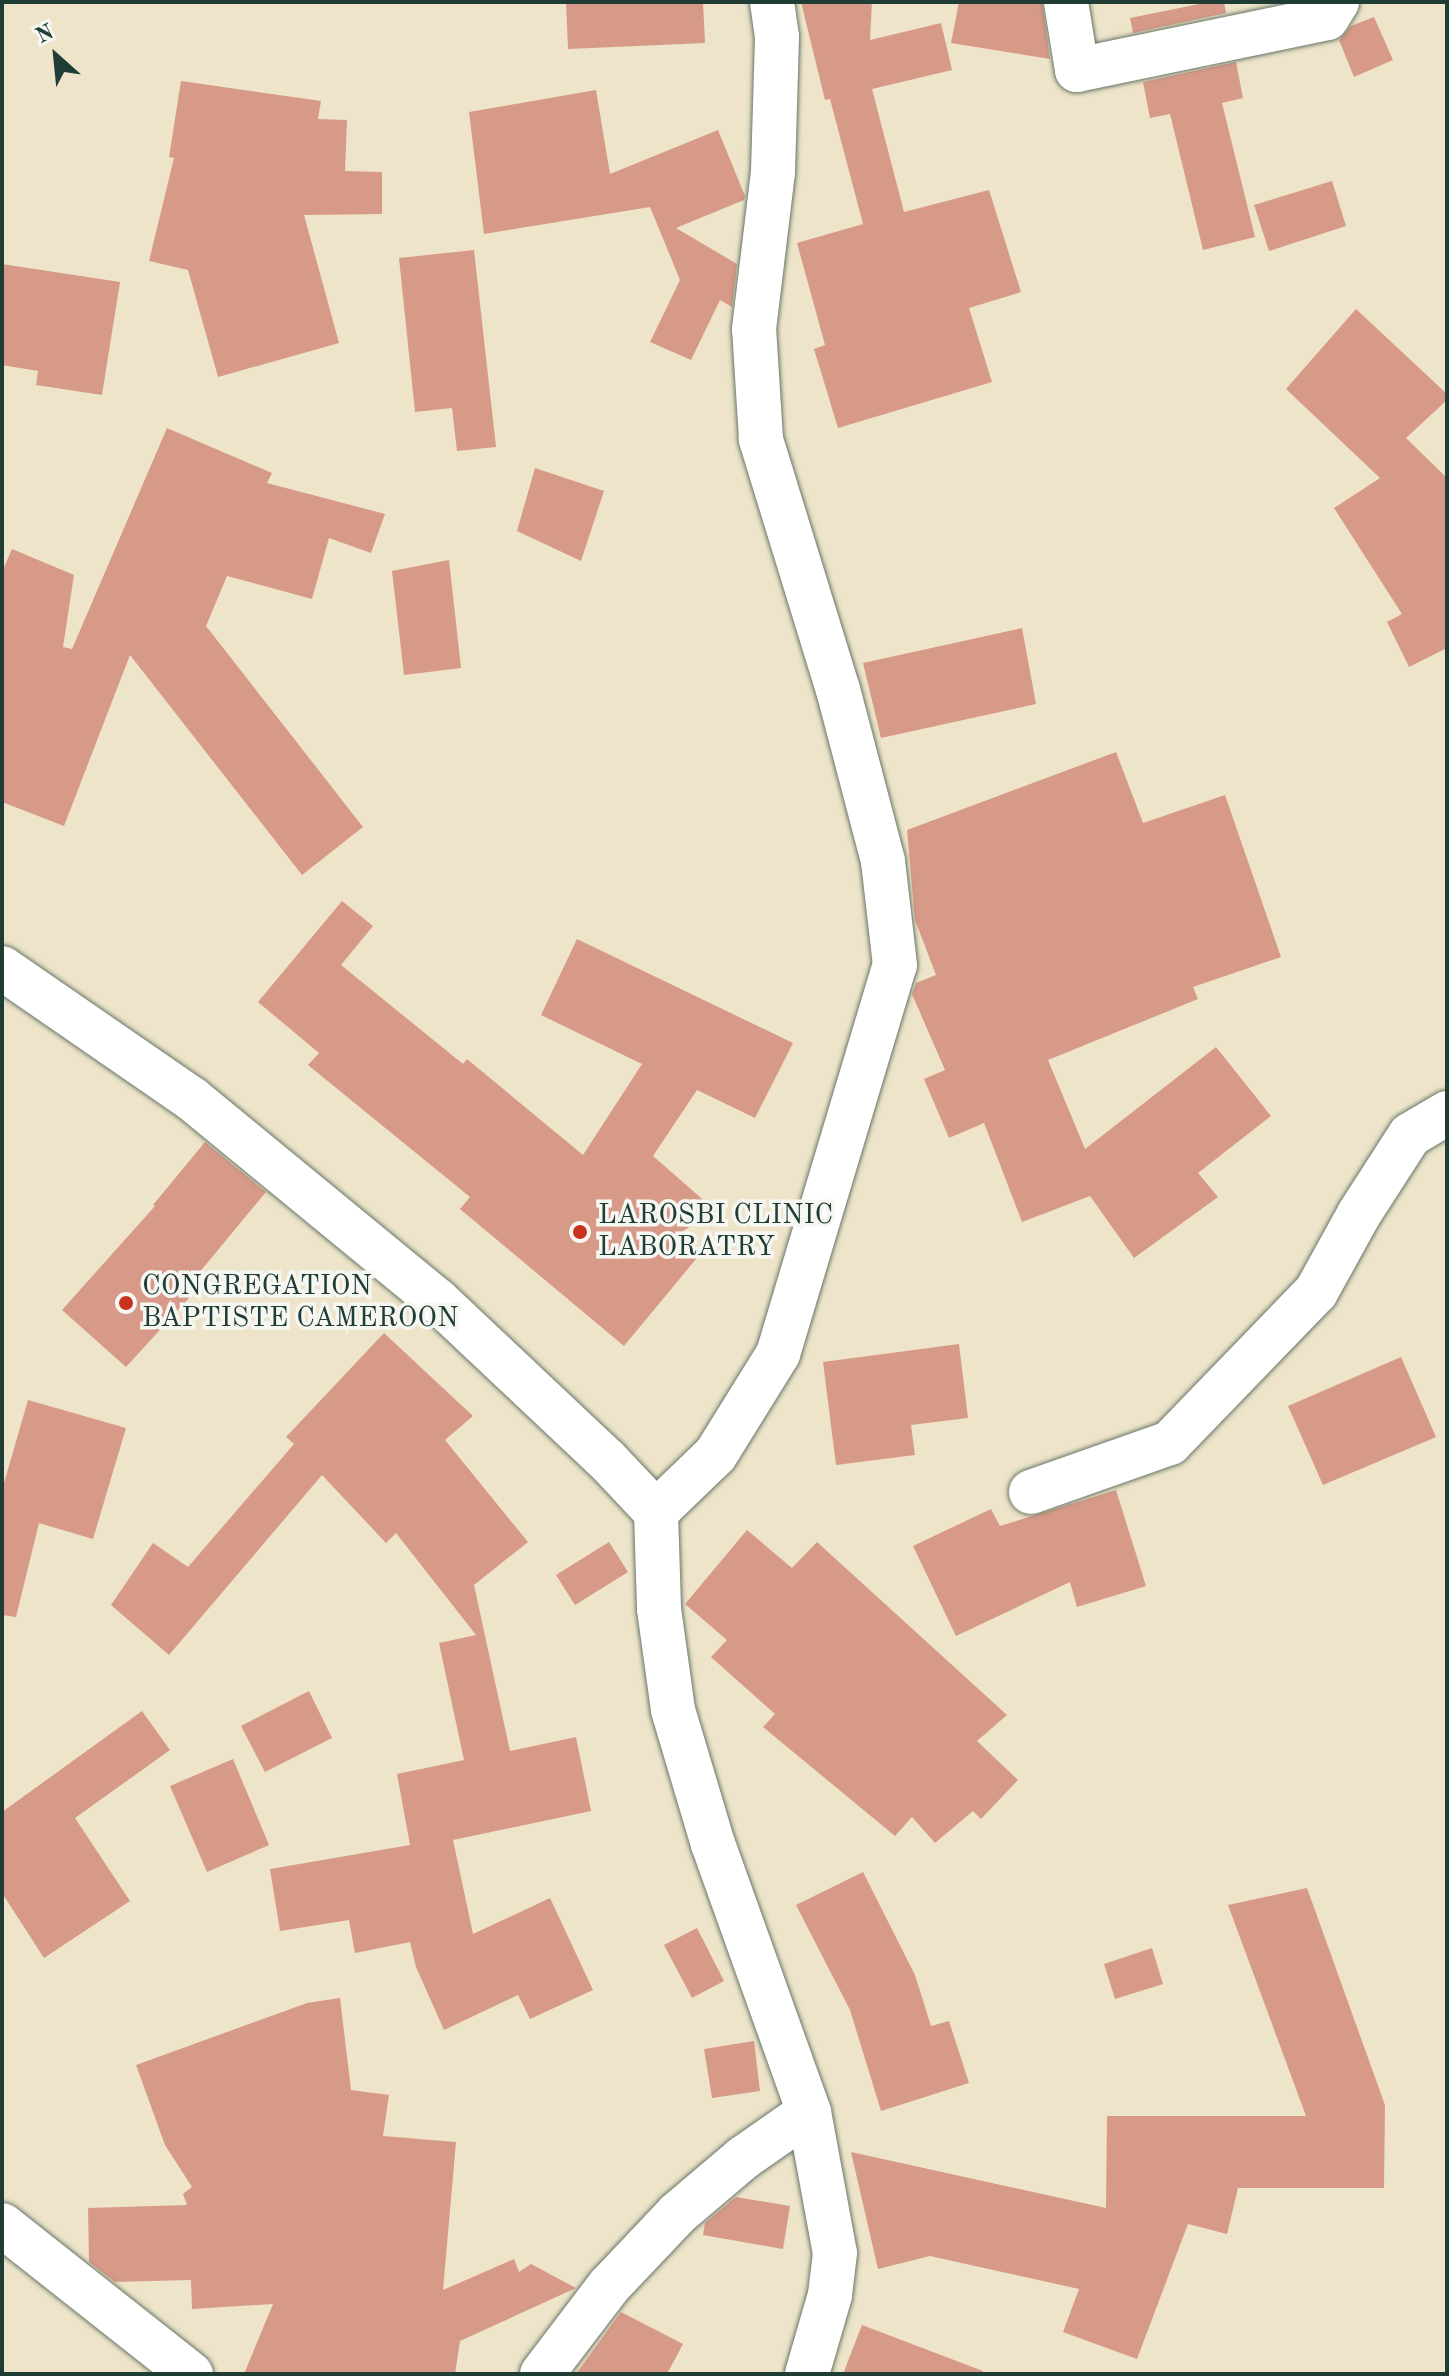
<!DOCTYPE html>
<style>
body{margin:0}
#map{position:relative;width:1449px;height:2376px;overflow:hidden;background:#ede4c9;font-family:"Old Standard TT",serif}
div>[style]{position:absolute}
.building>*{inset:0;background:#d89a88}
.roads{filter:drop-shadow(0 0 2px #677768) drop-shadow(0 0 2px #677768)}
.minor>*{height:44px;margin:-22px;padding:0 22px;transform-origin:22px;border-radius:22px;background:#fff}
.dots>*{width:22px;height:22px;translate:-50% -50%;box-sizing:border-box;border:4px solid #f6f6f2;border-radius:50%}
span{translate:-50% -50%;white-space:nowrap;text-align:center;line-height:1.15;-webkit-text-stroke:7px #f6f6f2;paint-order:stroke}
.poi-label{font-size:28px;color:#1f3d34}
.left{translate:0 -50%;text-align:left}
.frame{position:absolute;inset:0;border:4px solid #1f3d34;pointer-events:none}
.north{position:absolute;left:16px;top:16px;width:80px;height:80px;-webkit-text-stroke:6px #f6f6f2;paint-order:stroke;rotate:333deg;font-size:22px;font-weight:700;line-height:32px;text-align:center;color:#1f3d34}
.north::after{content:'';display:block;margin:auto;width:28px;height:36px;background:#1f3d34;clip-path:polygon(50% 0,100% 100%,50% 72%,0 100%)}
</style>
<div id="map">
<div class="building">
<div style="clip-path:polygon(566px 2px,703px 2px,705px 43px,568px 49px)"></div>
<div style="clip-path:polygon(801px 2px,872px 2px,870px 40px,941px 23px,952px 70px,872px 89px,904px 212px,989px 190px,1021px 292px,969px 308px,992px 382px,838px 428px,814px 349px,825px 345px,797px 243px,863px 224px,830px 99px,825px 100px)"></div>
<div style="clip-path:polygon(959px 2px,1042px 2px,1050px 59px,951px 43px)"></div>
<div style="clip-path:polygon(1209px 2px,1224px 2px,1226px 13px,1133px 33px,1130px 18px)"></div>
<div style="clip-path:polygon(1374px 17px,1393px 60px,1354px 77px,1339px 40px,1351px 26px)"></div>
<div style="clip-path:polygon(1236px 62px,1243px 98px,1222px 103px,1255px 237px,1203px 250px,1170px 114px,1150px 118px,1143px 82px)"></div>
<div style="clip-path:polygon(181px 81px,321px 101px,318px 119px,347px 120px,345px 171px,382px 172px,382px 214px,304px 215px,339px 343px,218px 377px,188px 270px,149px 261px,174px 158px,169px 157px)"></div>
<div style="clip-path:polygon(596px 90px,610px 174px,718px 130px,745px 196px,744px 200px,676px 228px,737px 264px,732px 307px,720px 300px,691px 360px,650px 342px,680px 280px,650px 207px,484px 234px,469px 112px)"></div>
<div style="clip-path:polygon(1332px 181px,1346px 226px,1269px 251px,1254px 205px)"></div>
<div style="clip-path:polygon(474px 250px,496px 447px,457px 451px,452px 408px,415px 412px,399px 258px)"></div>
<div style="clip-path:polygon(2px 264px,120px 282px,102px 395px,36px 385px,38px 371px,2px 365px)"></div>
<div style="clip-path:polygon(1356px 309px,1447px 394px,1447px 400px,1406px 438px,1447px 478px,1447px 648px,1409px 667px,1387px 622px,1402px 614px,1334px 508px,1380px 478px,1286px 389px)"></div>
<div style="clip-path:polygon(167px 428px,272px 473px,267px 483px,385px 514px,371px 553px,329px 538px,312px 599px,227px 576px,206px 626px,363px 827px,302px 875px,130px 655px,64px 826px,2px 802px,2px 572px,12px 549px,74px 575px,63px 647px,72px 649px)"></div>
<div style="clip-path:polygon(535px 468px,604px 491px,581px 561px,517px 531px)"></div>
<div style="clip-path:polygon(449px 560px,461px 668px,404px 675px,392px 571px)"></div>
<div style="clip-path:polygon(1022px 628px,1036px 704px,881px 738px,863px 663px)"></div>
<div style="clip-path:polygon(1116px 752px,1143px 823px,1225px 795px,1281px 957px,1193px 987px,1198px 999px,1048px 1060px,1085px 1149px,1216px 1047px,1271px 1116px,1198px 1173px,1218px 1197px,1134px 1258px,1090px 1196px,1022px 1222px,984px 1123px,949px 1138px,924px 1079px,945px 1070px,912px 994px,916px 983px,936px 975px,915px 920px,907px 830px)"></div>
<div style="clip-path:polygon(342px 901px,373px 926px,341px 965px,463px 1064px,467px 1059px,583px 1155px,642px 1064px,541px 1015px,577px 939px,793px 1043px,755px 1118px,697px 1090px,653px 1156px,716px 1211px,678px 1234px,701px 1253px,624px 1346px,460px 1209px,470px 1197px,308px 1065px,319px 1053px,258px 1002px)"></div>
<div style="clip-path:polygon(205px 1142px,266px 1192px,184px 1291px,190px 1297px,126px 1367px,62px 1310px,155px 1206px,153px 1205px)"></div>
<div style="clip-path:polygon(384px 1333px,473px 1416px,445px 1440px,528px 1542px,474px 1585px,510px 1751px,576px 1737px,591px 1811px,453px 1840px,473px 1934px,550px 1898px,593px 1990px,530px 2019px,518px 1995px,444px 2030px,416px 1967px,410px 1942px,355px 1953px,349px 1920px,280px 1931px,270px 1869px,410px 1845px,397px 1774px,464px 1760px,439px 1643px,476px 1635px,396px 1533px,386px 1543px,322px 1475px,169px 1655px,111px 1605px,153px 1543px,188px 1567px,294px 1444px,286px 1437px)"></div>
<div style="clip-path:polygon(959px 1344px,968px 1418px,911px 1425px,915px 1455px,836px 1465px,823px 1362px)"></div>
<div style="clip-path:polygon(1401px 1357px,1436px 1437px,1323px 1485px,1288px 1406px)"></div>
<div style="clip-path:polygon(28px 1400px,126px 1428px,93px 1539px,39px 1523px,16px 1617px,2px 1615px,2px 1490px)"></div>
<div style="clip-path:polygon(1116px 1490px,1146px 1586px,1077px 1607px,1070px 1582px,956px 1636px,913px 1546px,991px 1509px,1000px 1526px)"></div>
<div style="clip-path:polygon(747px 1530px,792px 1568px,817px 1542px,1007px 1715px,977px 1741px,1018px 1780px,981px 1819px,973px 1811px,935px 1843px,912px 1817px,895px 1836px,763px 1727px,775px 1714px,711px 1657px,727px 1640px,685px 1604px)"></div>
<div style="clip-path:polygon(609px 1542px,628px 1572px,575px 1605px,556px 1575px)"></div>
<div style="clip-path:polygon(309px 1691px,332px 1738px,265px 1772px,241px 1726px)"></div>
<div style="clip-path:polygon(142px 1711px,170px 1750px,75px 1818px,130px 1901px,44px 1958px,2px 1893px,2px 1812px)"></div>
<div style="clip-path:polygon(233px 1759px,269px 1845px,207px 1872px,170px 1786px)"></div>
<div style="clip-path:polygon(863px 1872px,915px 1975px,931px 2026px,949px 2021px,969px 2083px,881px 2111px,850px 2010px,796px 1905px)"></div>
<div style="clip-path:polygon(1307px 1888px,1385px 2105px,1384px 2188px,1238px 2188px,1227px 2234px,1188px 2224px,1137px 2359px,1063px 2332px,1079px 2289px,930px 2256px,878px 2269px,851px 2152px,1106px 2208px,1107px 2116px,1306px 2116px,1228px 1905px)"></div>
<div style="clip-path:polygon(697px 1928px,724px 1981px,692px 1998px,664px 1945px)"></div>
<div style="clip-path:polygon(1152px 1948px,1163px 1984px,1115px 1999px,1104px 1964px)"></div>
<div style="clip-path:polygon(340px 1998px,351px 2090px,389px 2095px,383px 2136px,456px 2142px,443px 2290px,514px 2259px,519px 2272px,531px 2264px,576px 2288px,460px 2341px,455px 2374px,244px 2374px,273px 2304px,192px 2309px,191px 2280px,115px 2282px,89px 2262px,88px 2208px,187px 2205px,183px 2194px,192px 2187px,165px 2145px,136px 2065px,307px 2003px)"></div>
<div style="clip-path:polygon(754px 2041px,760px 2091px,712px 2098px,704px 2049px)"></div>
<div style="clip-path:polygon(736px 2197px,790px 2206px,783px 2249px,703px 2235px,705px 2223px)"></div>
<div style="clip-path:polygon(621px 2312px,683px 2344px,667px 2374px,576px 2374px)"></div>
<div style="clip-path:polygon(862px 2325px,983px 2371px,983px 2374px,843px 2374px)"></div>
</div>
<div class="roads">
<div class="minor">
<div style="left:1066px;top:2px;width:69px;rotate:80.8deg"></div>
<div style="left:1077px;top:70px;width:255px;rotate:-11.7deg"></div>
<div style="left:1327px;top:18px;width:19px;rotate:-58deg"></div>
<div style="left:2px;top:968px;width:231px;rotate:34.6deg"></div>
<div style="left:192px;top:1099px;width:317px;rotate:39.4deg"></div>
<div style="left:437px;top:1300px;width:232px;rotate:43.3deg"></div>
<div style="left:606px;top:1459px;width:73px;rotate:46.7deg"></div>
<div style="left:656px;top:1512px;width:97px;rotate:88.2deg"></div>
<div style="left:659px;top:1609px;width:102px;rotate:82.1deg"></div>
<div style="left:673px;top:1710px;width:140px;rotate:73.4deg"></div>
<div style="left:713px;top:1844px;width:285px;rotate:70.3deg"></div>
<div style="left:809px;top:2112px;width:143px;rotate:79.6deg"></div>
<div style="left:835px;top:2253px;width:42px;rotate:96.8deg"></div>
<div style="left:830px;top:2295px;width:82px;rotate:106.2deg"></div>
<div style="left:1031px;top:1492px;width:147px;rotate:-19.4deg"></div>
<div style="left:1170px;top:1443px;width:210px;rotate:-46deg"></div>
<div style="left:1316px;top:1292px;width:89px;rotate:-61.1deg"></div>
<div style="left:1359px;top:1214px;width:94px;rotate:-57.2deg"></div>
<div style="left:1410px;top:1135px;width:43px;rotate:-30.7deg"></div>
<div style="left:656px;top:1512px;width:83px;rotate:-44deg"></div>
<div style="left:716px;top:1454px;width:118px;rotate:-58.2deg"></div>
<div style="left:778px;top:1354px;width:406px;rotate:-73.3deg"></div>
<div style="left:895px;top:965px;width:105px;rotate:-96.6deg"></div>
<div style="left:883px;top:861px;width:177px;rotate:-104.7deg"></div>
<div style="left:838px;top:690px;width:263px;rotate:-107.1deg"></div>
<div style="left:761px;top:439px;width:110px;rotate:-93.6deg"></div>
<div style="left:754px;top:329px;width:158px;rotate:-83.1deg"></div>
<div style="left:773px;top:172px;width:135px;rotate:-88.3deg"></div>
<div style="left:777px;top:37px;width:35px;rotate:-98deg"></div>
<div style="left:2px;top:2225px;width:241px;rotate:38.3deg"></div>
<div style="left:542px;top:2374px;width:111px;rotate:-52.7deg"></div>
<div style="left:609px;top:2286px;width:99px;rotate:-46.6deg"></div>
<div style="left:677px;top:2214px;width:87px;rotate:-40.3deg"></div>
<div style="left:743px;top:2158px;width:80px;rotate:-34.9deg"></div>
</div>
</div>
<div class="dots">
<div style="left:580px;top:1232px;background:#c8321e"></div>
<div style="left:126px;top:1303px;background:#c8321e"></div>
</div>
<div class="poi-label">
<span class="left" style="left:598px;top:1232px">LAROSBI CLINIC<br>LABORATRY</span>
<span class="left" style="left:142px;top:1303px">CONGREGATION<br>BAPTISTE CAMEROON</span>
</div>
<div class="frame"></div>
<div class="north">N</div>
</div>
